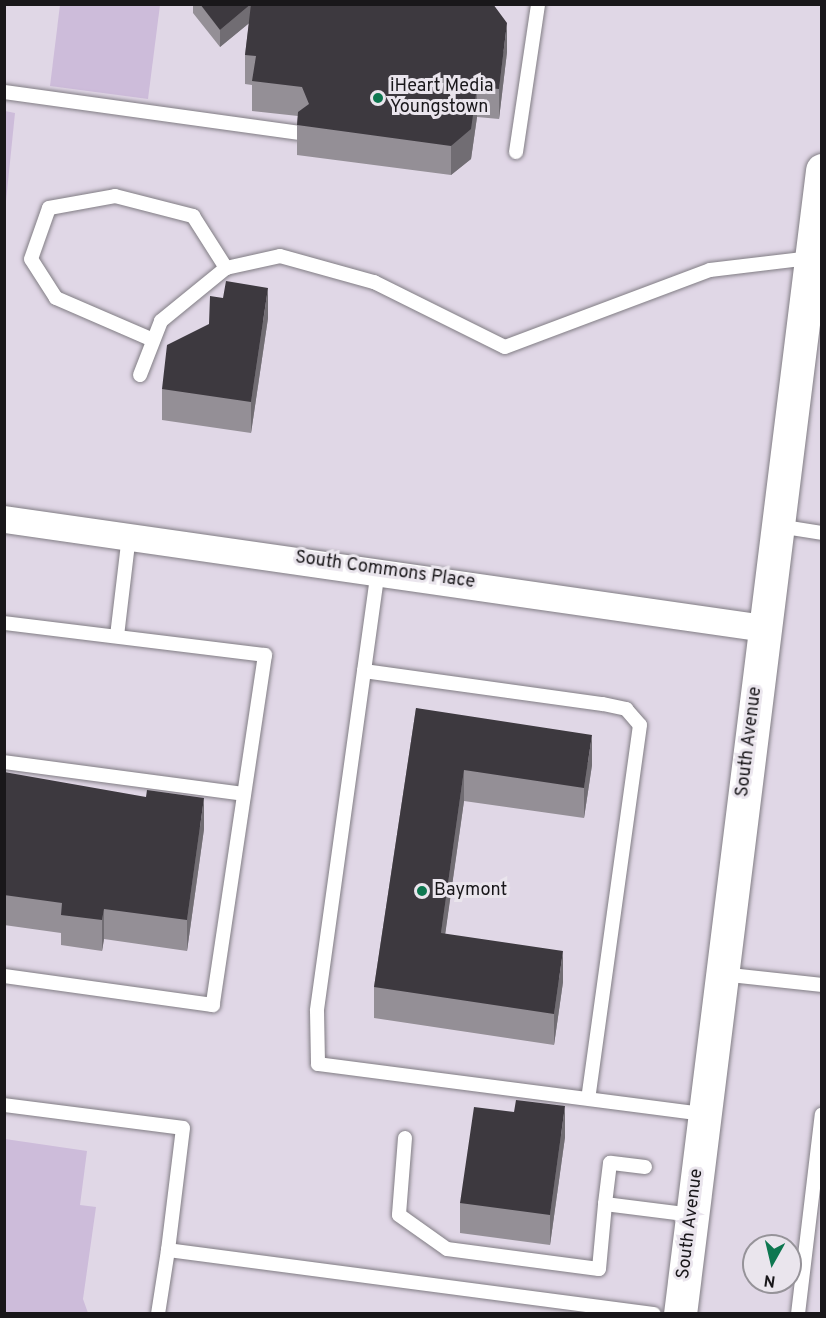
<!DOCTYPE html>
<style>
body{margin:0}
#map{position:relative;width:826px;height:1318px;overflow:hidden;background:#eae5ed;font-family:Overpass,sans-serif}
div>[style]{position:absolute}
.built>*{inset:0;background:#e0d7e6}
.green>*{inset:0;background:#cdbcda}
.roads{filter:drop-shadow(0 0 2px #817d84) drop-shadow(0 0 2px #817d84)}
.lane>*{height:14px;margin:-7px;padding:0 7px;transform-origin:7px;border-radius:7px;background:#fff}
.street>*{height:27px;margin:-13.5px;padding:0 13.5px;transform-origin:13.5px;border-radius:13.5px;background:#fff}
.secondary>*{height:33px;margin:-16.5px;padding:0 16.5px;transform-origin:16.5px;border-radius:16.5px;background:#fff}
.wall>*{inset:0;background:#948f96}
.shaded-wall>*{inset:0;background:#716d73}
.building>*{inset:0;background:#3d393f}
.dots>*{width:16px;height:16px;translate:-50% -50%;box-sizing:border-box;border:3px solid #eae5ed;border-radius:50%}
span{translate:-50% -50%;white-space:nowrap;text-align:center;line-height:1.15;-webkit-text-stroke:6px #eae5ed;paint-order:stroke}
.poi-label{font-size:18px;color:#19171a}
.left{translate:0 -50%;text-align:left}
.street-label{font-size:18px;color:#19171a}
.frame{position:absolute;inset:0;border:6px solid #19171a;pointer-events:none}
.north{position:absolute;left:742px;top:1234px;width:60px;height:60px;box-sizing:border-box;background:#eae5ed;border:2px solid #969399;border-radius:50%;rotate:188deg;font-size:16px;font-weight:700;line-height:24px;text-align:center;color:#19171a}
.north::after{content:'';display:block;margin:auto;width:21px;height:27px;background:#0e7750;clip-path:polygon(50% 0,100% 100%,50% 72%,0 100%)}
</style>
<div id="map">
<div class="built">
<div style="clip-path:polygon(evenodd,5px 5px,821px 5px,821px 1313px,5px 1314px,5px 5px,754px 1246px,790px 1246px,790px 1282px,754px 1282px,754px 1246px)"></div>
</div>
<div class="green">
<div style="clip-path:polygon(60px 5px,160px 5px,148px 99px,50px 86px)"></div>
<div style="clip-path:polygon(5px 111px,15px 113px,5px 211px,4px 111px)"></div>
<div style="clip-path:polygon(5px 1139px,87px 1151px,80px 1205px,96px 1207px,83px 1299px,88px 1313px,5px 1313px)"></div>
</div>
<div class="roads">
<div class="lane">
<div style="left:4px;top:92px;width:299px;rotate:7.9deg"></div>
<div style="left:516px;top:152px;width:150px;rotate:-81.5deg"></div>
<div style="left:153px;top:340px;width:106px;rotate:-156.6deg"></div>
<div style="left:56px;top:298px;width:46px;rotate:-122.7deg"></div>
<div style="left:31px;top:259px;width:54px;rotate:-70.6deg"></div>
<div style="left:49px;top:208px;width:67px;rotate:-10.3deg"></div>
<div style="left:115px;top:196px;width:81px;rotate:14.4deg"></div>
<div style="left:193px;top:216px;width:62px;rotate:57.6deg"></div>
<div style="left:140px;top:375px;width:58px;rotate:-68.7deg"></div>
<div style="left:161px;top:321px;width:84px;rotate:-39.2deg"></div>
<div style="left:226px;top:268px;width:55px;rotate:-12.5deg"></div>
<div style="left:280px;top:256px;width:98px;rotate:15.5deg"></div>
<div style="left:374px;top:282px;width:146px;rotate:26.4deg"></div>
<div style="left:505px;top:347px;width:219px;rotate:-20.6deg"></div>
<div style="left:710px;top:270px;width:102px;rotate:-6.8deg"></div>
<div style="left:778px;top:526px;width:45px;rotate:9deg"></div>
<div style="left:378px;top:570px;width:445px;rotate:97.9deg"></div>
<div style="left:317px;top:1011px;width:53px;rotate:88.9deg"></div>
<div style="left:318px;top:1064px;width:390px;rotate:7.4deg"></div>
<div style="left:4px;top:623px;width:263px;rotate:7deg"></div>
<div style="left:265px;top:655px;width:354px;rotate:98.5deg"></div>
<div style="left:213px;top:1005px;width:211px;rotate:-172.1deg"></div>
<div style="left:117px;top:636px;width:101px;rotate:-83.2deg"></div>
<div style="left:364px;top:671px;width:241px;rotate:7.9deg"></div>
<div style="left:603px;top:704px;width:24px;rotate:12deg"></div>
<div style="left:626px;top:709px;width:21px;rotate:49deg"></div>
<div style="left:640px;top:725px;width:377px;rotate:97.9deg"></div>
<div style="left:4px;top:762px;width:242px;rotate:7.6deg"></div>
<div style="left:721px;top:974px;width:102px;rotate:6.2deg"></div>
<div style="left:4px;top:1105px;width:180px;rotate:7.3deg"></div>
<div style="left:183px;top:1128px;width:123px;rotate:97deg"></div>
<div style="left:405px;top:1138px;width:77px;rotate:94.5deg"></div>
<div style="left:399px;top:1215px;width:59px;rotate:35.3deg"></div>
<div style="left:447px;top:1249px;width:153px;rotate:7.5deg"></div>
<div style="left:599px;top:1269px;width:65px;rotate:-84.7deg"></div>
<div style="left:645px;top:1167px;width:35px;rotate:-173deg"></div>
<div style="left:610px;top:1163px;width:41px;rotate:97deg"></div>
<div style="left:605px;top:1204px;width:88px;rotate:7.2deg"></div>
<div style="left:158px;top:1314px;width:65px;rotate:-81.1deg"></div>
<div style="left:168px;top:1250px;width:490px;rotate:7.5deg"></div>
<div style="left:798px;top:1314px;width:201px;rotate:-83.2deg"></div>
</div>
<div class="street">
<div style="left:4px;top:519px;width:768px;rotate:8.16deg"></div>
</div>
<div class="secondary">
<div style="left:680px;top:1314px;width:1153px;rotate:-82.92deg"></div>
</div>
</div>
<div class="wall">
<div style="clip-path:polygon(193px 4px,263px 4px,264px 6px,507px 52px,499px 119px,477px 117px,471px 159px,451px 175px,297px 155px,297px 125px,298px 116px,252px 111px,252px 85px,245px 84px,245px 55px,249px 23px,220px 47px,193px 13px)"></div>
<div style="clip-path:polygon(268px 318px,251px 433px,162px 420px,162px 389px)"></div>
<div style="clip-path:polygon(416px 708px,592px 765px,584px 818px,464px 801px,445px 934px,563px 982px,554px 1045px,374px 1018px,374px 987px)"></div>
<div style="clip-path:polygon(4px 772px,204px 829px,187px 951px,104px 939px,102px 951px,61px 945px,61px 933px,4px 925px)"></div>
<div style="clip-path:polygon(514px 1112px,565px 1137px,550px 1245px,460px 1233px,460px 1203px)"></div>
</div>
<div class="shaded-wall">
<div style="clip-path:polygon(251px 4px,253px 20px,220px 47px,220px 30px)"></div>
<div style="clip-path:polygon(507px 23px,507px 52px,499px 119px,499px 89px)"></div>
<div style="clip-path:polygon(477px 87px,477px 117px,471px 159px,451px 175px,451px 146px)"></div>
<div style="clip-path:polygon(268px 288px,268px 318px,251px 433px,251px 402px)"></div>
<div style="clip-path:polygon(592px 735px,592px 765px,584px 818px,584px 788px)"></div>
<div style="clip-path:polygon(464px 770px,464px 801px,441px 964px,441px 933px)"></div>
<div style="clip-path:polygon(204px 798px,204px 829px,187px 951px,187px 920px)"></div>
<div style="clip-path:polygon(104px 909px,104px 939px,102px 951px,102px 920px)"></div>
<div style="clip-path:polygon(563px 951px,563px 982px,554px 1045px,554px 1014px)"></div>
<div style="clip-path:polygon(565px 1106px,565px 1137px,550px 1245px,550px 1215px)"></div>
</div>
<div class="building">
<div style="clip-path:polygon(200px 4px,251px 4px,220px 30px)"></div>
<div style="clip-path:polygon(251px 4px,263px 4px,264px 6px,266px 4px,493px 4px,507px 23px,499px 89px,477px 87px,471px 129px,451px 146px,297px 125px,298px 112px,309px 104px,302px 87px,252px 81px,256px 56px,245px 55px)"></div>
<div style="clip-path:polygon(226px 281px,268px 288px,251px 402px,162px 389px,167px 345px,209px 324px,210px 296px,223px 298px)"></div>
<div style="clip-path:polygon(416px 708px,592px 735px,584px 788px,464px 770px,441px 933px,563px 951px,554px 1014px,374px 987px)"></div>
<div style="clip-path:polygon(4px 772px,146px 797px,147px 790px,204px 798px,187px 920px,104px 909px,102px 920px,61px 915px,62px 903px,4px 895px)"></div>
<div style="clip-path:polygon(516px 1100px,565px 1106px,550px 1215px,460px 1203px,474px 1107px,514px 1112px)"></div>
</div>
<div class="dots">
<div style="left:378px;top:98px;background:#0e7750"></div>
<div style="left:422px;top:891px;background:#0e7750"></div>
</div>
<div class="poi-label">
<span class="left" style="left:390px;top:98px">iHeart Media<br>Youngstown</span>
<span class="left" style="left:434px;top:891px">Baymont</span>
</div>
<div class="street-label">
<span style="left:385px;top:571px;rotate:8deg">South Commons Place</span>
<span style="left:750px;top:742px;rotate:-83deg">South Avenue</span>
<span style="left:691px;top:1224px;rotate:-83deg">South Avenue</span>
</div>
<div class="frame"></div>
<div class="north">N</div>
</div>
